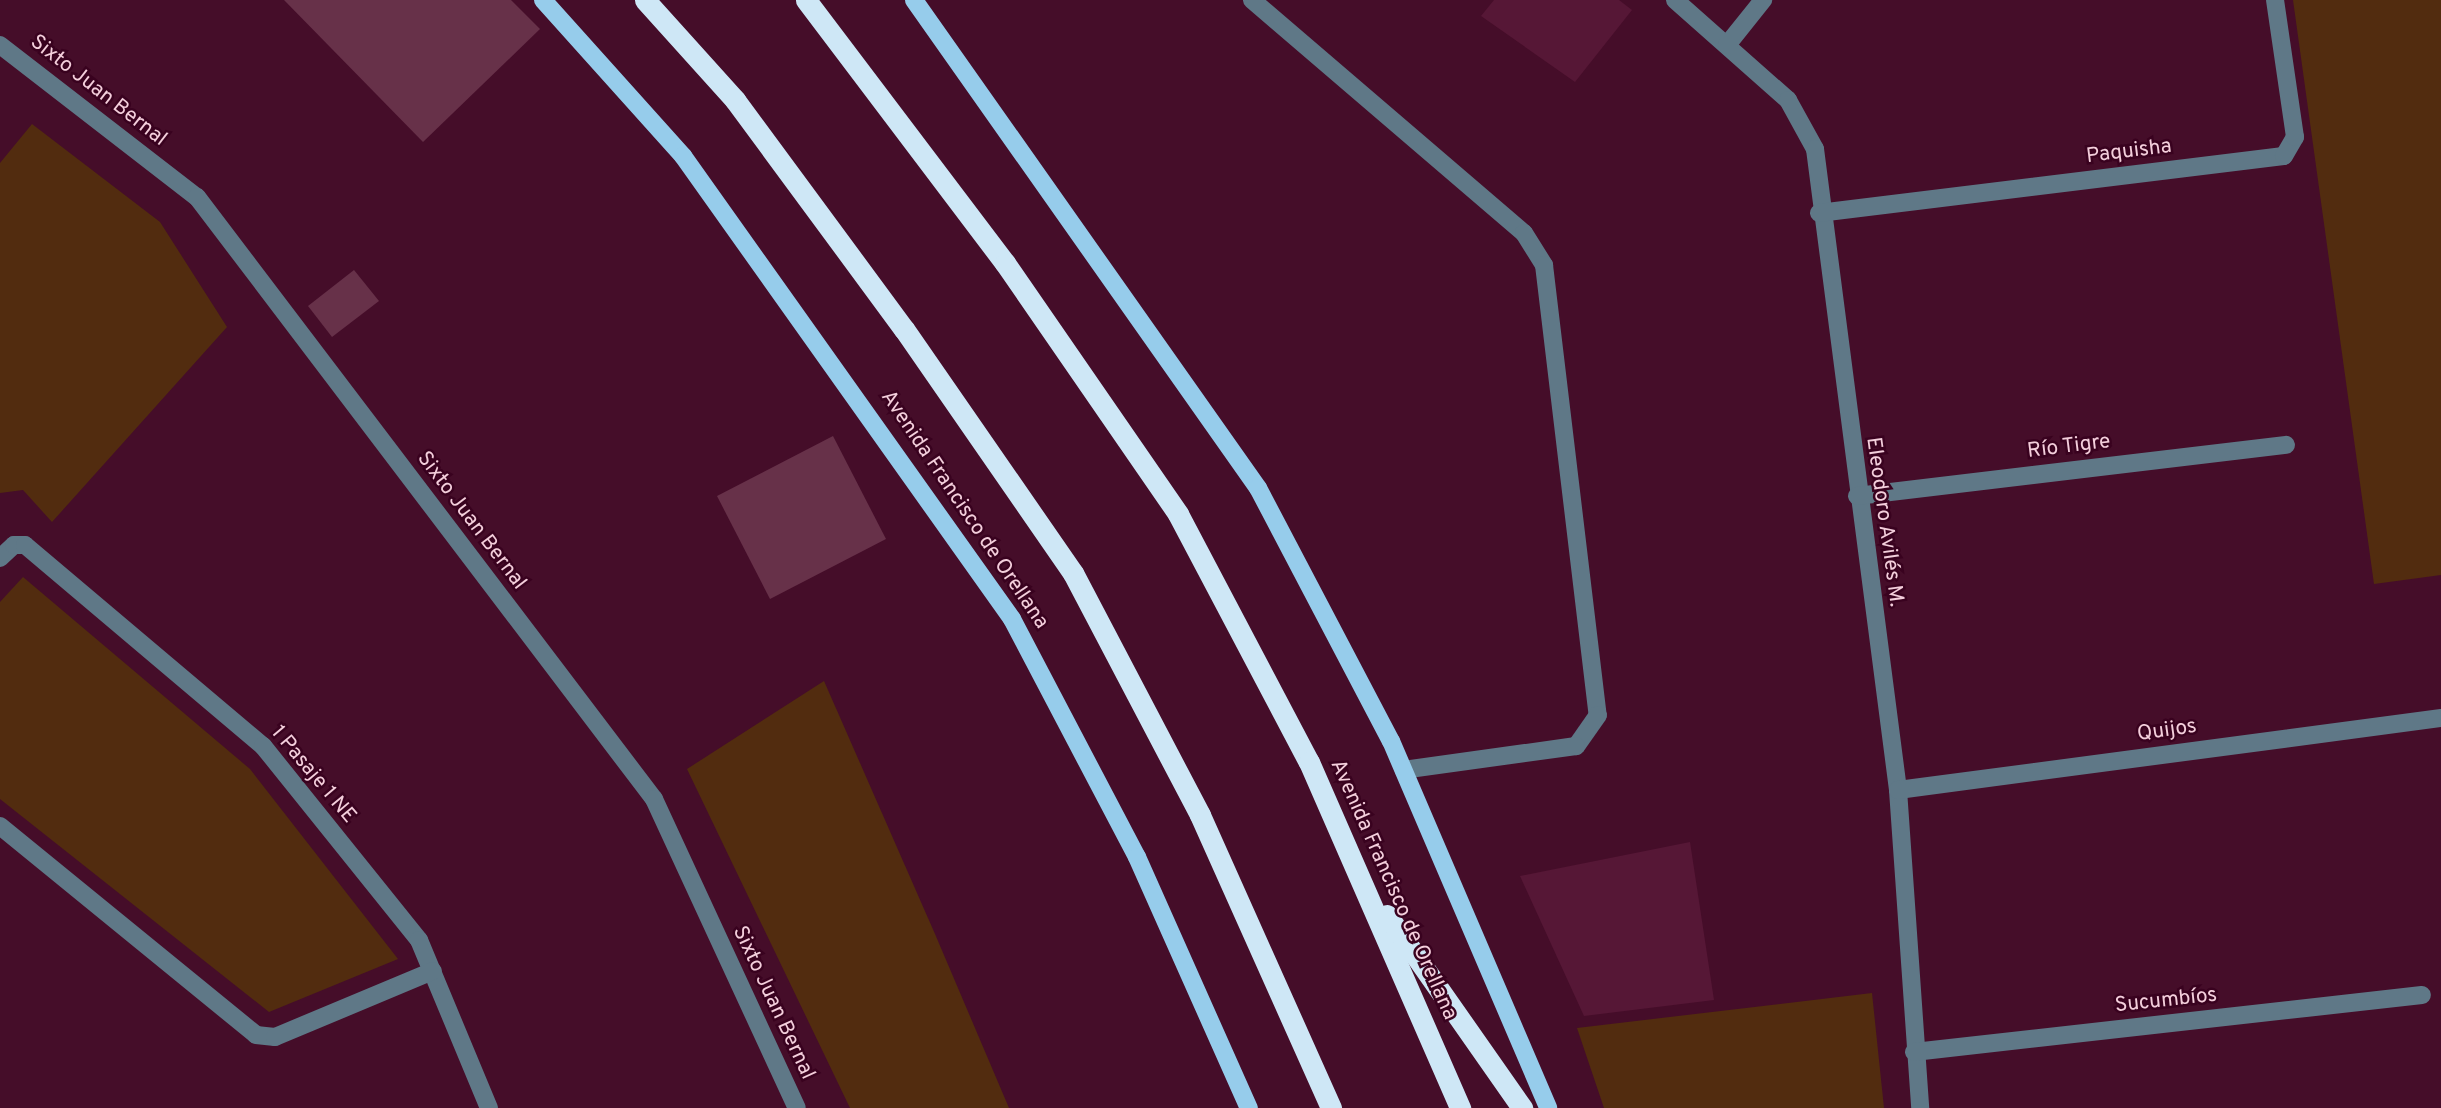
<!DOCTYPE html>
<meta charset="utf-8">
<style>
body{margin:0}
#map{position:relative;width:2441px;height:1108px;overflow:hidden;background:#450d29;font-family:Overpass,sans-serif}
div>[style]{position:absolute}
.built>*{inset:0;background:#561736}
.green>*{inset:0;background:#522c0f}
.building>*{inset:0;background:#673149}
.minor>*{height:18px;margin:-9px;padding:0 9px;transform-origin:9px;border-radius:9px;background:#5f7887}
.major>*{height:18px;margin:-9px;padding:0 9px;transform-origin:9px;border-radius:9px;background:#96cceb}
.highway>*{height:21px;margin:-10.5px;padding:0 10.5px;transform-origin:10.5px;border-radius:10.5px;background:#cee7f6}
span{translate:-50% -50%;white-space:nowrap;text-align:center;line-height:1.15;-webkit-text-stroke:5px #39021f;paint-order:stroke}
.street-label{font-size:21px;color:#f4cfdc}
</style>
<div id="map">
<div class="built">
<div style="clip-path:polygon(1494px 0,1619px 0,1632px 10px,1575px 82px,1481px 16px)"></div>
<div style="clip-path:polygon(1690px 842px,1714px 1000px,1584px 1016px,1520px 876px)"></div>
</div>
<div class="green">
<div style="clip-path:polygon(2293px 0,2441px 0,2441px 575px,2374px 584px)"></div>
<div style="clip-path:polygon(32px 124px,160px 222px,227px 327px,52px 522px,23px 490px,0 493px,0 163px)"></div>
<div style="clip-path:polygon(23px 577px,250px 769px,398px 959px,269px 1012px,0 799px,0 602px)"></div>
<div style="clip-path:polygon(824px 681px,935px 934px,1009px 1108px,850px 1108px,687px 769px)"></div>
<div style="clip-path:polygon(1872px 993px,1884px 1108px,1604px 1108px,1577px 1028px)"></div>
</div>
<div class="building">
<div style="clip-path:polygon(284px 0,511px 0,540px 29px,423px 142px)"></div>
<div style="clip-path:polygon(354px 270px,379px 301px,332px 337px,308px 306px)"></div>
<div style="clip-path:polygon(833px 436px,886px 539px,770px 599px,717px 496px)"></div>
</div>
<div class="minor">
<div style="left:1252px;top:0;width:358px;rotate:40.6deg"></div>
<div style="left:1524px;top:233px;width:38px;rotate:58deg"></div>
<div style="left:1544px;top:265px;width:453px;rotate:83.2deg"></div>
<div style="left:1598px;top:715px;width:38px;rotate:125deg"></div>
<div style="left:1576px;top:746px;width:174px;rotate:172.1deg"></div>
<div style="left:1675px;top:0;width:151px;rotate:41.5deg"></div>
<div style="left:1788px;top:100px;width:56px;rotate:61.1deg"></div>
<div style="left:1815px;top:149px;width:646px;rotate:82.62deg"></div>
<div style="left:1898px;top:790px;width:319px;rotate:86deg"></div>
<div style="left:0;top:45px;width:249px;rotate:37.7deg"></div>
<div style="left:197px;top:197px;width:756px;rotate:52.8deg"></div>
<div style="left:654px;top:799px;width:340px;rotate:65.2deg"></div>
<div style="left:1727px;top:45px;width:58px;rotate:-51.3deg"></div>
<div style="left:1819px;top:213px;width:468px;rotate:-7deg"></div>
<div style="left:2284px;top:156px;width:22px;rotate:-60deg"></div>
<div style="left:2295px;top:137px;width:138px;rotate:-98.3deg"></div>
<div style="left:1857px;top:496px;width:432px;rotate:-6.8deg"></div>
<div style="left:0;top:558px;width:19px;rotate:-43deg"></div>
<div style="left:14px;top:545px;width:11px"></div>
<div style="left:25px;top:545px;width:312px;rotate:40.2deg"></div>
<div style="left:263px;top:746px;width:249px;rotate:51.2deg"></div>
<div style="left:419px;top:940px;width:182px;rotate:67.4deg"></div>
<div style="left:1898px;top:790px;width:548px;rotate:-7.55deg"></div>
<div style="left:0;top:826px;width:330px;rotate:39.2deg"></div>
<div style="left:256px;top:1035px;width:19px;rotate:6deg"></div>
<div style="left:275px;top:1037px;width:171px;rotate:-22.7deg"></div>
<div style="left:1914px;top:1052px;width:511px;rotate:-6.4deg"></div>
</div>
<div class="major">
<div style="left:543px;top:0;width:210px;rotate:48.1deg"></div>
<div style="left:683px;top:156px;width:568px;rotate:54.6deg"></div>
<div style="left:1012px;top:619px;width:269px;rotate:62.3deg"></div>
<div style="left:1137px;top:857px;width:275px;rotate:66deg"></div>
<div style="left:914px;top:0;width:597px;rotate:54.82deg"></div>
<div style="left:1258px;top:488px;width:286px;rotate:62.3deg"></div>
<div style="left:1391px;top:741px;width:399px;rotate:66.8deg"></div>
</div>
<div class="highway">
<div style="left:645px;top:0;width:135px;rotate:48deg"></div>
<div style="left:735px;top:100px;width:285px;rotate:53.6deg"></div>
<div style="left:904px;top:329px;width:297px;rotate:55.3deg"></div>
<div style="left:1073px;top:573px;width:273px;rotate:62.3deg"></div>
<div style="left:1200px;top:815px;width:321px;rotate:65.9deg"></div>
<div style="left:806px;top:0;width:330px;rotate:52.9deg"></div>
<div style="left:1005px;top:263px;width:305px;rotate:55.4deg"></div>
<div style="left:1178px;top:514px;width:280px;rotate:62.2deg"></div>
<div style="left:1309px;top:762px;width:378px;rotate:66.4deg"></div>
<div style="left:1387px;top:915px;width:236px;rotate:55deg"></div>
</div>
<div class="street-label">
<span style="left:98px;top:91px;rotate:38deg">Sixto Juan Bernal</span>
<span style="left:2129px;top:152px;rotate:-7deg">Paquisha</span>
<span style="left:2069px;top:447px;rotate:-7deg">Río Tigre</span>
<span style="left:964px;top:510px;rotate:56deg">Avenida Francisco de Orellana</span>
<span style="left:471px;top:521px;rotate:53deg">Sixto Juan Bernal</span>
<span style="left:1884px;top:522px;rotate:82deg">Eleodoro Avilés M.</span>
<span style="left:2167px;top:731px;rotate:-8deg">Quijos</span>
<span style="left:313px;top:775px;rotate:50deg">1 Pasaje 1 NE</span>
<span style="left:1393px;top:890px;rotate:66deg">Avenida Francisco de Orellana</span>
<span style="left:2166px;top:1001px;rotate:-6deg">Sucumbíos</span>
<span style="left:773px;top:1003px;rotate:65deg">Sixto Juan Bernal</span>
</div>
</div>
